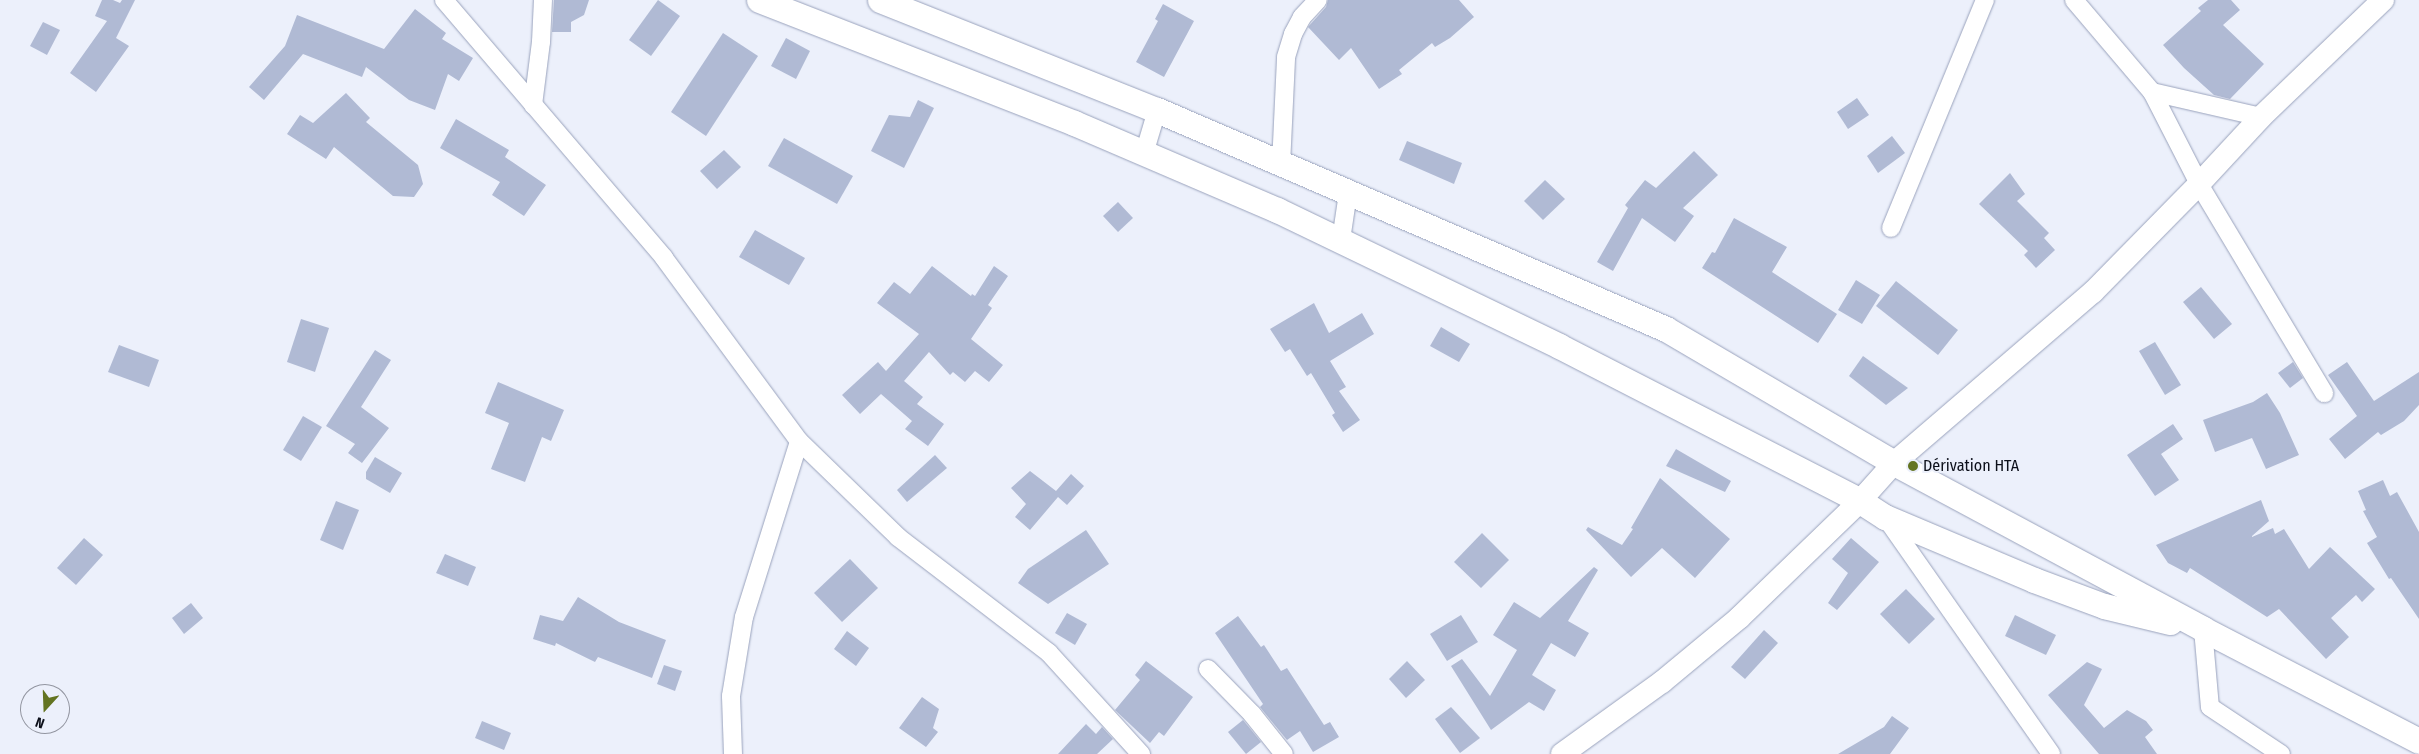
<!DOCTYPE html>
<meta charset="utf-8">
<style>
body{margin:0}
#map{position:relative;width:2419px;height:754px;overflow:hidden;background:#ecf0fb;font-family:"Fira Sans Condensed",sans-serif}
div>[style]{position:absolute}
.building>*{inset:0;background:#b0bad4}
.roads{filter:drop-shadow(0 0 1px #99a2bc) drop-shadow(0 0 1px #99a2bc)}
.minor>*{height:18px;margin:-9px;padding:0 9px;transform-origin:9px;border-radius:9px;background:#fff}
.tertiary>*{height:22px;margin:-11px;padding:0 11px;transform-origin:11px;border-radius:11px;background:#fff}
.secondary>*{height:25px;margin:-12.5px;padding:0 12.5px;transform-origin:12.5px;border-radius:12.5px;background:#fff}
.dots>*{width:14px;height:14px;translate:-50% -50%;box-sizing:border-box;border:2px solid #ecf0fb;border-radius:50%}
span{translate:-50% -50%;white-space:nowrap;text-align:center;line-height:1.15;-webkit-text-stroke:4px #ecf0fb;paint-order:stroke}
.poi-label{font-size:16px;color:#0d101a}
.left{translate:0 -50%;text-align:left}
.north{position:absolute;left:20px;top:684px;width:50px;height:50px;box-sizing:border-box;background:#ecf0fb;border:1px solid #9396a1;border-radius:50%;rotate:200deg;font-size:14px;font-weight:700;line-height:20px;text-align:center;color:#0d101a}
.north::after{content:'';display:block;margin:auto;width:18px;height:22px;background:#637421;clip-path:polygon(50% 0,100% 100%,50% 72%,0 100%)}
</style>
<div id="map">
<div class="building">
<div style="clip-path:polygon(102px 0,113px 0,120px 3px,122px 0,135px 0,116px 38px,129px 46px,96px 92px,70px 73px,107px 21px,95px 16px)"></div>
<div style="clip-path:polygon(554px 0,589px 0,584px 15px,571px 22px,571px 32px,552px 32px)"></div>
<div style="clip-path:polygon(658px 0,680px 16px,651px 56px,629px 40px)"></div>
<div style="clip-path:polygon(1328px 0,1459px 0,1474px 17px,1450px 38px,1435px 47px,1432px 43px,1399px 70px,1402px 74px,1379px 89px,1351px 48px,1339px 60px,1308px 27px,1326px 7px)"></div>
<div style="clip-path:polygon(2208px 0,2231px 0,2240px 10px,2223px 25px,2264px 64px,2230px 99px,2214px 95px,2184px 68px,2163px 45px,2201px 11px,2198px 8px)"></div>
<div style="clip-path:polygon(1163px 4px,1194px 21px,1164px 77px,1136px 62px,1158px 21px,1155px 19px)"></div>
<div style="clip-path:polygon(415px 9px,446px 33px,442px 39px,473px 58px,459px 81px,448px 74px,435px 110px,409px 100px,366px 67px,362px 77px,303px 54px,264px 100px,249px 87px,285px 46px,297px 15px,384px 49px)"></div>
<div style="clip-path:polygon(43px 22px,60px 30px,47px 55px,30px 46px)"></div>
<div style="clip-path:polygon(723px 33px,758px 56px,706px 136px,671px 112px)"></div>
<div style="clip-path:polygon(786px 38px,810px 51px,796px 79px,771px 66px)"></div>
<div style="clip-path:polygon(346px 93px,370px 118px,366px 122px,418px 165px,423px 184px,414px 197px,393px 196px,334px 147px,326px 159px,287px 134px,300px 115px,313px 123px)"></div>
<div style="clip-path:polygon(1857px 98px,1869px 115px,1848px 129px,1837px 112px)"></div>
<div style="clip-path:polygon(918px 100px,934px 108px,904px 168px,871px 151px,889px 115px,910px 117px)"></div>
<div style="clip-path:polygon(456px 119px,509px 150px,505px 157px,546px 185px,524px 216px,492px 195px,500px 182px,440px 148px)"></div>
<div style="clip-path:polygon(1892px 136px,1905px 153px,1878px 173px,1867px 156px)"></div>
<div style="clip-path:polygon(784px 138px,853px 176px,837px 204px,768px 166px)"></div>
<div style="clip-path:polygon(1407px 141px,1462px 163px,1454px 184px,1399px 160px)"></div>
<div style="clip-path:polygon(724px 150px,741px 167px,717px 189px,700px 171px)"></div>
<div style="clip-path:polygon(1694px 151px,1718px 175px,1683px 208px,1694px 216px,1675px 242px,1642px 218px,1613px 271px,1597px 262px,1628px 208px,1625px 205px,1645px 180px,1656px 188px)"></div>
<div style="clip-path:polygon(2010px 173px,2025px 194px,2017px 201px,2049px 233px,2044px 238px,2055px 250px,2036px 268px,2024px 255px,2028px 251px,1979px 204px)"></div>
<div style="clip-path:polygon(1545px 180px,1565px 199px,1543px 220px,1524px 201px)"></div>
<div style="clip-path:polygon(1118px 202px,1133px 218px,1118px 232px,1103px 216px)"></div>
<div style="clip-path:polygon(1734px 218px,1787px 247px,1772px 272px,1837px 314px,1818px 343px,1702px 268px,1712px 252px,1715px 253px)"></div>
<div style="clip-path:polygon(755px 230px,805px 258px,789px 285px,739px 257px)"></div>
<div style="clip-path:polygon(932px 266px,971px 296px,972px 294px,975px 296px,994px 266px,1008px 276px,988px 305px,992px 308px,971px 339px,1003px 365px,989px 382px,975px 371px,965px 382px,953px 372px,950px 375px,929px 352px,904px 381px,923px 397px,917px 404px,944px 424px,928px 446px,905px 429px,912px 421px,881px 394px,860px 414px,842px 395px,878px 362px,886px 371px,919px 334px,877px 303px,894px 282px,910px 294px)"></div>
<div style="clip-path:polygon(1856px 280px,1880px 295px,1862px 324px,1838px 310px)"></div>
<div style="clip-path:polygon(1896px 281px,1958px 330px,1938px 355px,1876px 306px)"></div>
<div style="clip-path:polygon(2201px 287px,2232px 324px,2214px 339px,2183px 302px)"></div>
<div style="clip-path:polygon(1314px 303px,1329px 333px,1362px 313px,1374px 334px,1330px 361px,1346px 387px,1339px 391px,1360px 420px,1343px 432px,1332px 415px,1335px 413px,1311px 373px,1307px 376px,1290px 349px,1285px 352px,1270px 329px)"></div>
<div style="clip-path:polygon(301px 319px,329px 328px,315px 372px,287px 362px)"></div>
<div style="clip-path:polygon(1441px 327px,1470px 344px,1459px 362px,1430px 346px)"></div>
<div style="clip-path:polygon(2155px 342px,2181px 385px,2165px 395px,2139px 351px)"></div>
<div style="clip-path:polygon(119px 345px,159px 360px,149px 387px,108px 372px)"></div>
<div style="clip-path:polygon(375px 350px,391px 360px,361px 407px,389px 428px,362px 463px,348px 453px,355px 444px,326px 426px)"></div>
<div style="clip-path:polygon(1863px 356px,1908px 388px,1886px 405px,1849px 376px)"></div>
<div style="clip-path:polygon(2293px 362px,2303px 378px,2290px 388px,2278px 373px)"></div>
<div style="clip-path:polygon(2347px 362px,2374px 401px,2419px 372px,2419px 405px,2404px 421px,2381px 435px,2378px 432px,2345px 459px,2329px 439px,2357px 416px,2328px 375px)"></div>
<div style="clip-path:polygon(498px 382px,564px 410px,551px 441px,542px 437px,525px 482px,491px 469px,509px 423px,485px 413px)"></div>
<div style="clip-path:polygon(2267px 393px,2280px 413px,2299px 455px,2266px 469px,2252px 438px,2215px 452px,2203px 420px,2253px 402px)"></div>
<div style="clip-path:polygon(303px 416px,322px 427px,301px 461px,283px 450px)"></div>
<div style="clip-path:polygon(2173px 424px,2183px 439px,2161px 454px,2179px 480px,2155px 496px,2127px 455px)"></div>
<div style="clip-path:polygon(1676px 449px,1731px 481px,1725px 492px,1666px 466px)"></div>
<div style="clip-path:polygon(935px 455px,947px 468px,907px 502px,897px 490px)"></div>
<div style="clip-path:polygon(375px 457px,402px 473px,390px 493px,366px 479px,366px 472px)"></div>
<div style="clip-path:polygon(1030px 471px,1056px 491px,1071px 474px,1084px 486px,1067px 505px,1058px 497px,1030px 530px,1015px 517px,1026px 504px,1011px 488px)"></div>
<div style="clip-path:polygon(1660px 478px,1730px 539px,1695px 578px,1662px 548px,1631px 577px,1586px 530px,1588px 527px,1622px 545px,1633px 529px,1631px 528px)"></div>
<div style="clip-path:polygon(2383px 480px,2390px 496px,2397px 492px,2419px 532px,2419px 619px,2391px 578px,2389px 579px,2367px 543px,2377px 537px,2363px 511px,2366px 510px,2358px 491px)"></div>
<div style="clip-path:polygon(2261px 500px,2269px 521px,2252px 536px,2252px 537px,2273px 528px,2275px 534px,2284px 529px,2309px 569px,2330px 547px,2375px 589px,2362px 602px,2356px 595px,2331px 618px,2349px 637px,2326px 659px,2279px 609px,2267px 617px,2190px 568px,2187px 573px,2168px 563px,2156px 545px)"></div>
<div style="clip-path:polygon(336px 501px,359px 510px,343px 550px,320px 540px)"></div>
<div style="clip-path:polygon(1086px 530px,1109px 564px,1048px 604px,1018px 583px,1028px 569px)"></div>
<div style="clip-path:polygon(1482px 533px,1509px 560px,1481px 588px,1454px 562px)"></div>
<div style="clip-path:polygon(84px 538px,103px 555px,76px 585px,57px 568px)"></div>
<div style="clip-path:polygon(1851px 538px,1879px 562px,1837px 610px,1828px 603px,1848px 573px,1832px 559px)"></div>
<div style="clip-path:polygon(445px 554px,476px 567px,468px 586px,436px 573px)"></div>
<div style="clip-path:polygon(850px 559px,878px 588px,842px 622px,814px 593px)"></div>
<div style="clip-path:polygon(1594px 567px,1598px 570px,1568px 621px,1589px 633px,1575px 657px,1551px 643px,1532px 675px,1556px 690px,1544px 711px,1529px 702px,1491px 730px,1451px 666px,1462px 659px,1490px 696px,1517px 650px,1493px 635px,1514px 602px,1540px 618px)"></div>
<div style="clip-path:polygon(1906px 589px,1935px 619px,1909px 644px,1880px 614px)"></div>
<div style="clip-path:polygon(578px 597px,619px 622px,666px 640px,652px 678px,598px 657px,595px 662px,556px 643px,555px 646px,533px 639px,540px 615px,563px 621px)"></div>
<div style="clip-path:polygon(191px 603px,203px 618px,184px 634px,172px 618px)"></div>
<div style="clip-path:polygon(1067px 613px,1087px 624px,1075px 645px,1055px 633px)"></div>
<div style="clip-path:polygon(1461px 615px,1478px 642px,1447px 661px,1430px 634px)"></div>
<div style="clip-path:polygon(2015px 615px,2056px 635px,2046px 655px,2005px 636px)"></div>
<div style="clip-path:polygon(1238px 616px,1261px 647px,1264px 645px,1281px 671px,1287px 668px,1324px 725px,1330px 722px,1339px 737px,1313px 752px,1300px 731px,1287px 740px,1260px 707px,1263px 704px,1215px 633px)"></div>
<div style="clip-path:polygon(1764px 630px,1778px 643px,1745px 679px,1731px 667px)"></div>
<div style="clip-path:polygon(847px 631px,869px 648px,856px 666px,834px 649px)"></div>
<div style="clip-path:polygon(1146px 661px,1193px 697px,1164px 736px,1159px 732px,1150px 743px,1115px 710px,1140px 680px,1135px 675px)"></div>
<div style="clip-path:polygon(1407px 661px,1425px 680px,1406px 698px,1389px 679px)"></div>
<div style="clip-path:polygon(2087px 662px,2102px 669px,2084px 705px,2104px 728px,2127px 710px,2146px 721px,2153px 730px,2145px 737px,2157px 754px,2099px 754px,2048px 695px)"></div>
<div style="clip-path:polygon(664px 665px,682px 671px,675px 691px,657px 684px)"></div>
<div style="clip-path:polygon(922px 697px,939px 709px,933px 728px,938px 732px,926px 747px,899px 728px)"></div>
<div style="clip-path:polygon(1451px 707px,1480px 738px,1460px 753px,1435px 719px)"></div>
<div style="clip-path:polygon(1892px 716px,1909px 728px,1890px 754px,1838px 754px,1884px 727px)"></div>
<div style="clip-path:polygon(1243px 720px,1261px 742px,1246px 754px,1228px 732px)"></div>
<div style="clip-path:polygon(482px 721px,511px 733px,504px 750px,475px 738px)"></div>
<div style="clip-path:polygon(1086px 724px,1096px 734px,1102px 727px,1113px 739px,1097px 754px,1058px 754px)"></div>
</div>
<div class="roads">
<div class="minor">
<div style="left:444px;top:0;width:339px;rotate:49.5deg"></div>
<div style="left:664px;top:258px;width:227px;rotate:53.6deg"></div>
<div style="left:799px;top:441px;width:138px;rotate:44.1deg"></div>
<div style="left:898px;top:537px;width:190px;rotate:37.5deg"></div>
<div style="left:1049px;top:653px;width:137px;rotate:47.7deg"></div>
<div style="left:2074px;top:0;width:121px;rotate:49.7deg"></div>
<div style="left:2152px;top:92px;width:103px;rotate:62.9deg"></div>
<div style="left:2199px;top:184px;width:244px;rotate:59.1deg"></div>
<div style="left:2152px;top:92px;width:112px;rotate:12.9deg"></div>
<div style="left:533px;top:105px;width:64px;rotate:-82.8deg"></div>
<div style="left:541px;top:42px;width:42px;rotate:-87.3deg"></div>
<div style="left:1144px;top:154px;width:46px;rotate:-73.5deg"></div>
<div style="left:1281px;top:165px;width:108px;rotate:-87.3deg"></div>
<div style="left:1286px;top:57px;width:24px;rotate:-73deg"></div>
<div style="left:1293px;top:34px;width:19px;rotate:-62deg"></div>
<div style="left:1302px;top:17px;width:23px;rotate:-47deg"></div>
<div style="left:1891px;top:228px;width:247px;rotate:-67.6deg"></div>
<div style="left:1341px;top:240px;width:48px;rotate:-81.5deg"></div>
<div style="left:1886px;top:518px;width:288px;rotate:55deg"></div>
<div style="left:2203px;top:629px;width:78px;rotate:84.9deg"></div>
<div style="left:2210px;top:707px;width:85px;rotate:33.5deg"></div>
<div style="left:1208px;top:669px;width:63px;rotate:45.6deg"></div>
<div style="left:1252px;top:714px;width:51px;rotate:51.3deg"></div>
<div style="left:733px;top:754px;width:58px;rotate:-92deg"></div>
<div style="left:731px;top:696px;width:80px;rotate:-80.7deg"></div>
<div style="left:744px;top:617px;width:184px;rotate:-72.6deg"></div>
</div>
<div class="tertiary">
<div style="left:1562px;top:754px;width:123px;rotate:-35.8deg"></div>
<div style="left:1662px;top:682px;width:100px;rotate:-39.7deg"></div>
<div style="left:1739px;top:618px;width:168px;rotate:-44deg"></div>
<div style="left:1860px;top:501px;width:51px;rotate:-48.2deg"></div>
<div style="left:1894px;top:463px;width:262px;rotate:-40.7deg"></div>
<div style="left:2093px;top:292px;width:151px;rotate:-45.5deg"></div>
<div style="left:2199px;top:184px;width:91px;rotate:-47.2deg"></div>
<div style="left:2261px;top:117px;width:169px;rotate:-43.8deg"></div>
</div>
<div class="secondary">
<div style="left:759px;top:0;width:338px;rotate:21.3deg"></div>
<div style="left:1074px;top:123px;width:221px;rotate:23.2deg"></div>
<div style="left:1277px;top:210px;width:313px;rotate:25.7deg"></div>
<div style="left:1559px;top:346px;width:339px;rotate:27.2deg"></div>
<div style="left:1860px;top:501px;width:30px;rotate:33deg"></div>
<div style="left:1885px;top:517px;width:162px;rotate:22.9deg"></div>
<div style="left:2034px;top:580px;width:75px;rotate:20.4deg"></div>
<div style="left:2104px;top:606px;width:68px;rotate:13.6deg"></div>
<div style="left:880px;top:0;width:298px;rotate:21.7deg"></div>
<div style="left:1157px;top:110px;width:554px;rotate:23.28deg"></div>
<div style="left:1666px;top:329px;width:264px;rotate:30.4deg"></div>
<div style="left:1894px;top:463px;width:351px;rotate:28.2deg"></div>
<div style="left:2203px;top:629px;width:243px;rotate:27.4deg"></div>
</div>
</div>
<div class="dots">
<div style="left:1913px;top:466px;background:#637421"></div>
</div>
<div class="poi-label">
<span class="left" style="left:1923px;top:466px">Dérivation HTA</span>
</div>
<div class="north">N</div>
</div>
